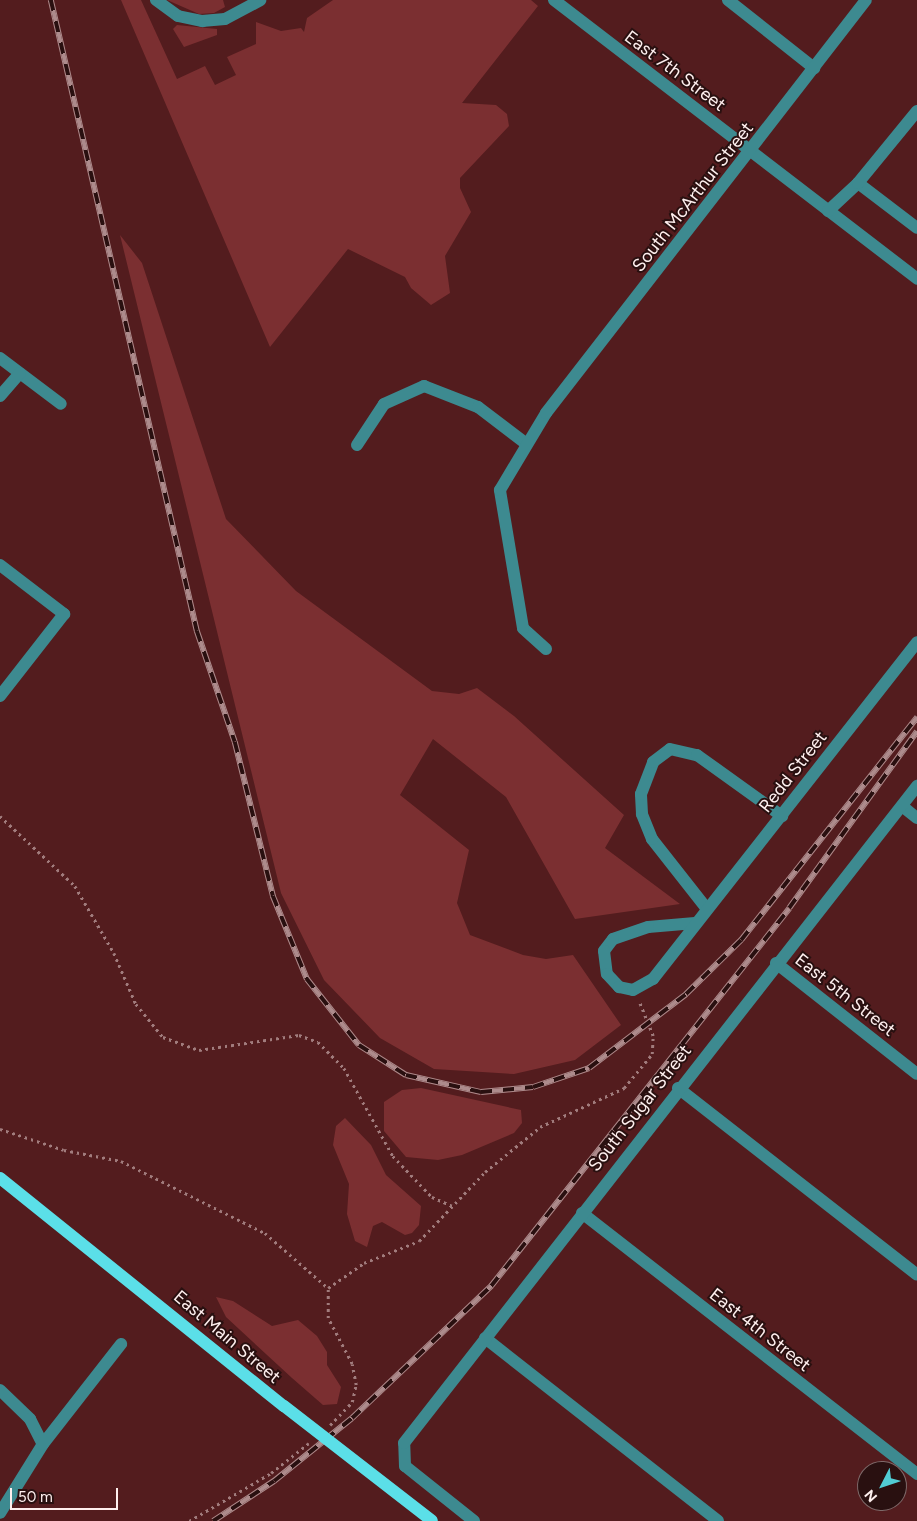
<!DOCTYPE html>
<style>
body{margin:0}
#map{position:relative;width:917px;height:1521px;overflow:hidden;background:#531c1e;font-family:Figtree,sans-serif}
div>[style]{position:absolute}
.green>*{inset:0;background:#7b2f31}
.path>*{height:2.5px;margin-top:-1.25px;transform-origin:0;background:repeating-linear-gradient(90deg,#a17c7d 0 2.5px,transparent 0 6.5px)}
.minor>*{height:12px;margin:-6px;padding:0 6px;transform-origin:6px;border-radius:6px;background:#3d8a90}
.major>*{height:12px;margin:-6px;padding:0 6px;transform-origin:6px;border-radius:6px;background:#5bdfe8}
.rail>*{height:5.5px;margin-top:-2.75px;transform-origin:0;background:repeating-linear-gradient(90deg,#291010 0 11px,#ad8b8c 0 22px);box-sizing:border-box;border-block:1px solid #ad8b8c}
.major-bridge>*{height:12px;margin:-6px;padding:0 6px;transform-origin:6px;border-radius:6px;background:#5bdfe8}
span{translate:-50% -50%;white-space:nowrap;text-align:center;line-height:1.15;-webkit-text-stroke:4px #291010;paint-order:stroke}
.street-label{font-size:18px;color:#feefee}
.north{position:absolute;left:857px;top:1461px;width:50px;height:50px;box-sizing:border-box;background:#291010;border:1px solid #7e6969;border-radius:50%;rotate:229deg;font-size:14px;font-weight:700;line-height:20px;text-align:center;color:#feefee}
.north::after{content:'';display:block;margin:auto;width:18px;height:22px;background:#51ccd4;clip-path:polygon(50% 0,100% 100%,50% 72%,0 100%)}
.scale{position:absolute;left:10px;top:1488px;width:108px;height:22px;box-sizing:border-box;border:2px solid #feefee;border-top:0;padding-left:6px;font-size:15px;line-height:18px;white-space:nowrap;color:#feefee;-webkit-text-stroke:4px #291010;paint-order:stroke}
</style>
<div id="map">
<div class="green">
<div style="clip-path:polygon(121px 0,141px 0,177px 79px,205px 66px,215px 85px,236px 75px,227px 57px,256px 44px,256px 22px,281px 31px,301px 28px,304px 32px,307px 18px,333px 0,531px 0,538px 6px,462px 103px,496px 105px,507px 114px,509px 126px,460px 178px,460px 188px,471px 212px,445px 256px,450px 293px,431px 305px,411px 288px,405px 277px,348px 249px,270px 347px)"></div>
<div style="clip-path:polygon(167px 0,223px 0,225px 7px,214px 13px,199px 14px)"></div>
<div style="clip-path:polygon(177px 25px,217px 29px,217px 35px,184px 47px,173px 29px)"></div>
<div style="clip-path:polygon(120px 235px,142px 263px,226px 519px,296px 591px,432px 691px,459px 694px,477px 688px,514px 716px,624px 815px,605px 848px,680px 904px,575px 919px,506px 797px,433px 739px,400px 795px,469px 850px,457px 903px,470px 935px,523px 955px,546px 959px,573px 955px,621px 1025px,575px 1060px,514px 1074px,434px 1069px,380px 1038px,324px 980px,281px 893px)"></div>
<div style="clip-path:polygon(421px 1088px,521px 1110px,522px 1123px,514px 1133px,462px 1155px,438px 1160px,406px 1157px,384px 1131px,384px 1102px,402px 1090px)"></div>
<div style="clip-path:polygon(345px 1118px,371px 1145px,386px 1175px,421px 1206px,419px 1225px,412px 1233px,405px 1235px,382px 1222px,373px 1226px,367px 1247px,355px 1241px,347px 1214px,349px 1184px,333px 1145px,336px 1126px)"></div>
<div style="clip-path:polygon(216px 1297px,233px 1301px,272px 1326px,298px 1320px,317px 1336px,327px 1352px,327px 1365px,341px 1387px,337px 1404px,323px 1405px,292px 1378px,226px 1317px)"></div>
</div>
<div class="path">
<div style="left:0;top:816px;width:103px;rotate:43deg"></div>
<div style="left:75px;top:886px;width:78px;rotate:59.8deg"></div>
<div style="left:114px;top:953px;width:56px;rotate:66.7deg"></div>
<div style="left:136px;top:1004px;width:43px;rotate:50.7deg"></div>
<div style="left:163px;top:1037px;width:38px;rotate:20deg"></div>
<div style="left:199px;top:1050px;width:101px;rotate:-8.5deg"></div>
<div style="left:299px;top:1035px;width:20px;rotate:20deg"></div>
<div style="left:318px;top:1042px;width:37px;rotate:45deg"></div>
<div style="left:344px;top:1068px;width:101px;rotate:60.9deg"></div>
<div style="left:393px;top:1156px;width:57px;rotate:46.4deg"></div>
<div style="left:432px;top:1197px;width:24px;rotate:24deg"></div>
<div style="left:0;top:1129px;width:67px;rotate:18.2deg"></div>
<div style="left:64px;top:1150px;width:58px;rotate:10.9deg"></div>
<div style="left:121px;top:1161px;width:161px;rotate:26.6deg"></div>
<div style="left:265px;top:1233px;width:84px;rotate:41.1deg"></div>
<div style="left:330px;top:1425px;width:32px;rotate:-46deg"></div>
<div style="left:352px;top:1402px;width:17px;rotate:-77deg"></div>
<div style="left:356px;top:1385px;width:21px;rotate:-101deg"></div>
<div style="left:352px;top:1364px;width:52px;rotate:-117.6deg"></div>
<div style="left:328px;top:1318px;width:30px;rotate:-90deg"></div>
<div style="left:328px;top:1288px;width:44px;rotate:-34.8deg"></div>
<div style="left:364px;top:1263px;width:59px;rotate:-21.8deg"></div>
<div style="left:419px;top:1241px;width:95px;rotate:-46.3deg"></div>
<div style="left:485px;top:1172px;width:71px;rotate:-39.3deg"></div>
<div style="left:540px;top:1127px;width:93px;rotate:-24.9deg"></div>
<div style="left:624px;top:1088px;width:44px;rotate:-50.5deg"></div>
<div style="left:652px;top:1054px;width:18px;rotate:-87deg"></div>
<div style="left:653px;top:1036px;width:38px;rotate:-112deg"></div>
<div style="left:189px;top:1521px;width:95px;rotate:-30.3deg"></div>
<div style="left:271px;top:1473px;width:48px;rotate:-38.3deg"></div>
</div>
<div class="minor">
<div style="left:156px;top:0;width:27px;rotate:36deg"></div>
<div style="left:178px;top:16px;width:25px;rotate:12deg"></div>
<div style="left:202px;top:21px;width:23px;rotate:-5deg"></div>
<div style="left:225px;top:19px;width:40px;rotate:-28deg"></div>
<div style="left:554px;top:0;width:458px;rotate:37.5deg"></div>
<div style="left:728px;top:0;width:110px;rotate:38.3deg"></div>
<div style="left:858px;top:183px;width:74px;rotate:37.3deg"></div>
<div style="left:828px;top:211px;width:41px;rotate:-43deg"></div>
<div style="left:858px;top:183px;width:93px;rotate:-50.7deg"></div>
<div style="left:0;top:358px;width:76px;rotate:37deg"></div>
<div style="left:0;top:396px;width:30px;rotate:-49deg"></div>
<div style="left:357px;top:445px;width:49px;rotate:-56.6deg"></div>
<div style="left:384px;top:404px;width:44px;rotate:-24.2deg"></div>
<div style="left:424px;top:386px;width:58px;rotate:21.3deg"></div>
<div style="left:478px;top:407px;width:58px;rotate:37.3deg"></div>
<div style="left:0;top:565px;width:81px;rotate:37.4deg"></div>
<div style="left:64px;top:614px;width:104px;rotate:128deg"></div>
<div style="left:546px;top:649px;width:31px;rotate:-138deg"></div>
<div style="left:523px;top:628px;width:140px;rotate:-99.5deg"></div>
<div style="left:500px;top:490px;width:90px;rotate:-59.1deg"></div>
<div style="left:546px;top:413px;width:522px;rotate:-52.23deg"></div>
<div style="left:902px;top:806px;width:19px;rotate:39deg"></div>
<div style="left:707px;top:909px;width:89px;rotate:-128.2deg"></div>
<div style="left:652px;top:839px;width:27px;rotate:-112deg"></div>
<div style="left:642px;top:814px;width:20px;rotate:-93deg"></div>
<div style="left:641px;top:794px;width:34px;rotate:-69deg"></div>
<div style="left:653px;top:762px;width:21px;rotate:-37deg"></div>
<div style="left:670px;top:749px;width:28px;rotate:13deg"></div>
<div style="left:697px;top:755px;width:105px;rotate:35.7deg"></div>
<div style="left:695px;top:923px;width:47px;rotate:175.1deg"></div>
<div style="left:648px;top:927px;width:37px;rotate:161deg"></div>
<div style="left:613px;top:939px;width:15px;rotate:127deg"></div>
<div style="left:604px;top:951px;width:23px;rotate:83deg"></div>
<div style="left:607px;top:974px;width:18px;rotate:47deg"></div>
<div style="left:619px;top:987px;width:14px;rotate:12deg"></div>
<div style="left:633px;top:990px;width:23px;rotate:-29deg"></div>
<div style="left:653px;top:979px;width:428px;rotate:-51.9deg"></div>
<div style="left:776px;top:963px;width:179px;rotate:38.2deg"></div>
<div style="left:678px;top:1088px;width:303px;rotate:38deg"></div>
<div style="left:582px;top:1213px;width:425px;rotate:37.9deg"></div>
<div style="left:485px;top:1338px;width:296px;rotate:38.1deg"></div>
<div style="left:0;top:1390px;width:42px;rotate:44deg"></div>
<div style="left:30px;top:1419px;width:28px;rotate:63deg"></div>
<div style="left:43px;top:1444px;width:81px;rotate:121.9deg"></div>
<div style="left:43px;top:1444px;width:127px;rotate:-52deg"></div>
<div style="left:474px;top:1521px;width:88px;rotate:-141.4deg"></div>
<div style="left:405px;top:1466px;width:23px;rotate:-92deg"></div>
<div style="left:404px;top:1443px;width:834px;rotate:-52.02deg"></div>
</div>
<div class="major">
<div style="left:0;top:1178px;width:364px;rotate:38.8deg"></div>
</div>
<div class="rail">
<div style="left:51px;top:0;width:648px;rotate:76.97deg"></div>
<div style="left:197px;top:631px;width:117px;rotate:71.1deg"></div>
<div style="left:235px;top:742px;width:159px;rotate:76.1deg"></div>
<div style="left:273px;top:896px;width:90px;rotate:67.7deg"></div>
<div style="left:307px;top:979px;width:84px;rotate:51.8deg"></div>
<div style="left:359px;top:1045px;width:56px;rotate:32.6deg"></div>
<div style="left:406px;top:1075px;width:77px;rotate:12.8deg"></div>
<div style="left:481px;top:1092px;width:52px;rotate:-5.5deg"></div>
<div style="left:533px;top:1087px;width:59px;rotate:-18.7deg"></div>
<div style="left:589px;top:1068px;width:122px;rotate:-37.3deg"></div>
<div style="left:686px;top:994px;width:77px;rotate:-44.5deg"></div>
<div style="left:741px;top:940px;width:284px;rotate:-51.7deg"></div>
<div style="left:213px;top:1521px;width:73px;rotate:-33.3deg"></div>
<div style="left:274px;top:1481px;width:100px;rotate:-38.9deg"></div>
<div style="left:352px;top:1418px;width:192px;rotate:-43.5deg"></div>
<div style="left:491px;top:1286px;width:481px;rotate:-51.7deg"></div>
<div style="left:789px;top:908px;width:218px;rotate:-54.1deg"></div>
</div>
<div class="major-bridge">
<div style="left:284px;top:1406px;width:187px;rotate:37.8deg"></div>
</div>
<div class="street-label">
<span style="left:675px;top:71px;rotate:37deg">East 7th Street</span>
<span style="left:693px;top:197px;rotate:-52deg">South McArthur Street</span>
<span style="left:793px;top:772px;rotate:-52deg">Redd Street</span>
<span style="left:845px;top:995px;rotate:38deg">East 5th Street</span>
<span style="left:640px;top:1108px;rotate:-52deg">South Sugar Street</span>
<span style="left:760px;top:1330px;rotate:38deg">East 4th Street</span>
<span style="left:227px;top:1337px;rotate:40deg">East Main Street</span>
</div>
<div class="north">N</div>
<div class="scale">50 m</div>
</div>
